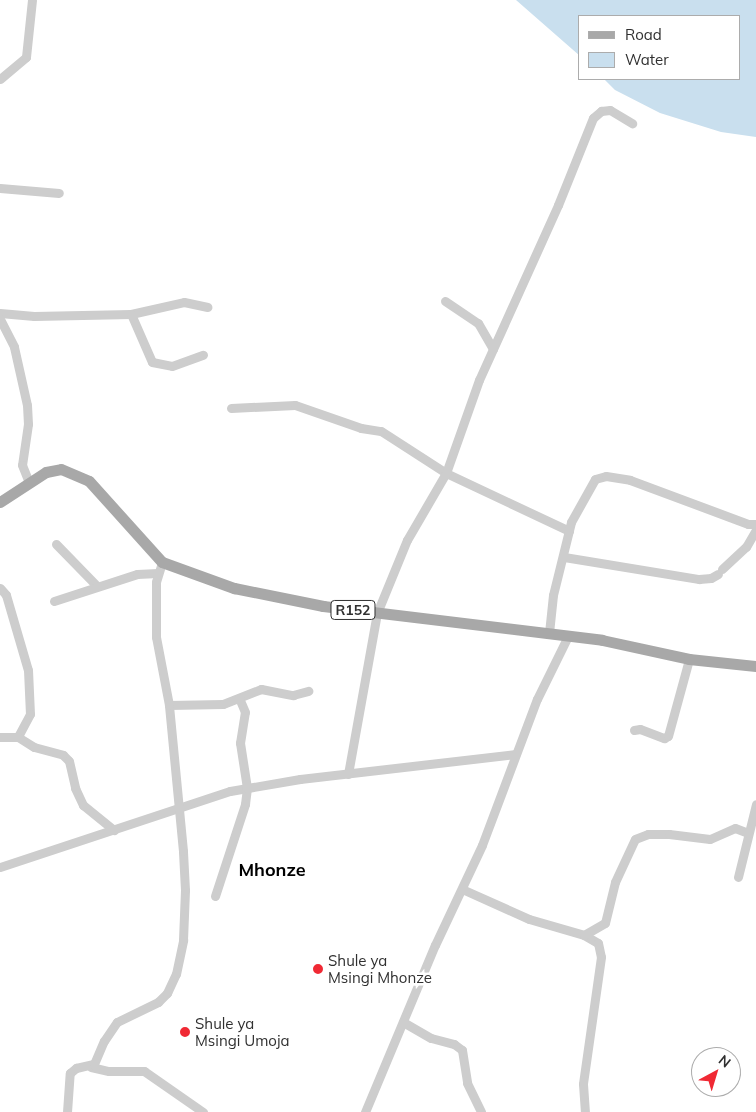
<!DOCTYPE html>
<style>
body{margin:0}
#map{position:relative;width:756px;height:1112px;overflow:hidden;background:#fff;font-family:Mulish,sans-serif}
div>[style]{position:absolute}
.water>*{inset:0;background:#c9dfee}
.minor>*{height:9px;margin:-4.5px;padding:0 4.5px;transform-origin:4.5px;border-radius:4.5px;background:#cdcdcd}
.major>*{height:11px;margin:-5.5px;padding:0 5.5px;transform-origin:5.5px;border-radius:5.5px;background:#a8a8a8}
.dots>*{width:14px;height:14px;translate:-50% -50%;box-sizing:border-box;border:2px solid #fff;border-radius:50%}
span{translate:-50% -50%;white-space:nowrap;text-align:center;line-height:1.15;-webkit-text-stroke:5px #fff;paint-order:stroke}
.shield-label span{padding:1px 4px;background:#fff;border:1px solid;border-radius:4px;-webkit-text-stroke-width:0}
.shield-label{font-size:14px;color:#303030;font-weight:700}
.poi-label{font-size:15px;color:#303030}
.left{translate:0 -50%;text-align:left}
.quarter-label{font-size:18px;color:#000;font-weight:700}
.legend{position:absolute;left:578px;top:15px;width:162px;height:65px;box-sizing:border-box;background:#fff;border:1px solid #acacac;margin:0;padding:6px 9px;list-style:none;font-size:15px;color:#303030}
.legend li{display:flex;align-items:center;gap:10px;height:25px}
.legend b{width:25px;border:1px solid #acacac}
.north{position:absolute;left:691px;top:1047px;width:50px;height:50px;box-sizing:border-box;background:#fff;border:1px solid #acacac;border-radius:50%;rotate:39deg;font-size:14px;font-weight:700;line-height:20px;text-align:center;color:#303030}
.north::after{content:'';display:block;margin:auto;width:18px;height:22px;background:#f02934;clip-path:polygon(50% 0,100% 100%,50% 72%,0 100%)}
</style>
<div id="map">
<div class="water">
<div style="clip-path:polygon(516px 0,756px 0,756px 137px,721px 132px,660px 113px,615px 90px,604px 79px,740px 79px,740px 16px,580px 16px,580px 56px)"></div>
</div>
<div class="minor">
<div style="left:0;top:79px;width:34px;rotate:-40deg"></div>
<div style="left:26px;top:57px;width:57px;rotate:-84deg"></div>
<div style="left:0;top:188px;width:59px;rotate:4.8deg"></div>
<div style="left:445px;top:301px;width:40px;rotate:34deg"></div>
<div style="left:478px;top:323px;width:30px;rotate:60deg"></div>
<div style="left:0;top:313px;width:34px;rotate:5deg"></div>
<div style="left:34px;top:316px;width:97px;rotate:-1.2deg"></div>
<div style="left:131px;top:314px;width:54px;rotate:-12.8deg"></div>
<div style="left:184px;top:302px;width:24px;rotate:12deg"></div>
<div style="left:131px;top:314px;width:52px;rotate:66.4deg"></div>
<div style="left:152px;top:362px;width:20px;rotate:11deg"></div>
<div style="left:172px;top:366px;width:33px;rotate:-20deg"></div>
<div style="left:0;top:319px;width:31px;rotate:63deg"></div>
<div style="left:14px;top:347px;width:59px;rotate:77.4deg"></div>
<div style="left:27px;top:405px;width:19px;rotate:87deg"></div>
<div style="left:28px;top:424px;width:41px;rotate:98.3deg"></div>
<div style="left:22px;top:465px;width:18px;rotate:68deg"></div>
<div style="left:231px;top:408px;width:64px;rotate:-2.7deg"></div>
<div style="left:295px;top:405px;width:70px;rotate:19.2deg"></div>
<div style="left:361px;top:428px;width:20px;rotate:9deg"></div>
<div style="left:381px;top:431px;width:77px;rotate:32.9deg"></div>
<div style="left:446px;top:473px;width:136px;rotate:25.2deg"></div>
<div style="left:56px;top:544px;width:57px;rotate:45.7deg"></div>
<div style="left:564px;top:557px;width:137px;rotate:9.3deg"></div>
<div style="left:699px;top:579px;width:12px;rotate:-5deg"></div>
<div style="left:711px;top:578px;width:8px;rotate:-30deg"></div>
<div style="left:722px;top:569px;width:33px;rotate:-43deg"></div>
<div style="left:746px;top:547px;width:20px;rotate:-60deg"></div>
<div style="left:0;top:588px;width:9px;rotate:49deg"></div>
<div style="left:6px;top:595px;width:78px;rotate:73.7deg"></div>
<div style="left:28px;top:670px;width:44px;rotate:87.4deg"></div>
<div style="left:30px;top:714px;width:26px;rotate:118deg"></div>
<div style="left:54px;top:601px;width:87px;rotate:-18deg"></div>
<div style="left:137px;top:574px;width:21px;rotate:-3deg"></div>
<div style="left:549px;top:633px;width:38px;rotate:-84deg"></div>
<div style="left:553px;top:595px;width:75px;rotate:-76.1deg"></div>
<div style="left:571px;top:522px;width:49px;rotate:-60.8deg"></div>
<div style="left:595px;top:479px;width:11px;rotate:-15deg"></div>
<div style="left:606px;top:476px;width:24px;rotate:9deg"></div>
<div style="left:630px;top:480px;width:126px;rotate:20.4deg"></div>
<div style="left:748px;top:524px;width:8px"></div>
<div style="left:169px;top:705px;width:54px;rotate:-1.1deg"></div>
<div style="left:223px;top:704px;width:41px;rotate:-21.5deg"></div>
<div style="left:261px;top:689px;width:33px;rotate:11deg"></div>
<div style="left:293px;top:695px;width:16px;rotate:-15deg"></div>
<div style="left:634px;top:730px;width:6px;rotate:-9deg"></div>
<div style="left:640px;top:729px;width:26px;rotate:21deg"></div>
<div style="left:664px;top:738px;width:4px;rotate:-27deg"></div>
<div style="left:668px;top:736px;width:80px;rotate:-74.7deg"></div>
<div style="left:0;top:737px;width:18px"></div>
<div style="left:18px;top:737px;width:19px;rotate:32deg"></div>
<div style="left:34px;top:747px;width:30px;rotate:15deg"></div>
<div style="left:63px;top:755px;width:8px;rotate:45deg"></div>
<div style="left:69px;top:761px;width:28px;rotate:77deg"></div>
<div style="left:75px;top:788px;width:19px;rotate:65deg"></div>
<div style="left:83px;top:805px;width:40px;rotate:39deg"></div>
<div style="left:348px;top:774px;width:164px;rotate:-79.8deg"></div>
<div style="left:377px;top:613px;width:79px;rotate:-67.7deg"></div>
<div style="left:407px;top:540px;width:78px;rotate:-59.8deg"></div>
<div style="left:446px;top:473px;width:99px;rotate:-70.5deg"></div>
<div style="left:479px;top:380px;width:192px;rotate:-65.7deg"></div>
<div style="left:558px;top:205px;width:94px;rotate:-68.1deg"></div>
<div style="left:593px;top:118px;width:11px;rotate:-41deg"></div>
<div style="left:601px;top:111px;width:9px;rotate:-6deg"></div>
<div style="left:610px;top:110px;width:26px;rotate:31deg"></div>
<div style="left:0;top:867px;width:242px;rotate:-18.3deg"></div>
<div style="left:230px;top:791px;width:71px;rotate:-9.7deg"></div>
<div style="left:300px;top:779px;width:217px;rotate:-6.6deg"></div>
<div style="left:738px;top:877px;width:75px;rotate:-76.1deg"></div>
<div style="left:462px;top:889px;width:73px;rotate:24.1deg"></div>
<div style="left:529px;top:919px;width:57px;rotate:16.2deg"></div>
<div style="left:584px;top:935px;width:16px;rotate:30deg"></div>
<div style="left:598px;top:943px;width:14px;rotate:78deg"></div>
<div style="left:601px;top:957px;width:128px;rotate:98.1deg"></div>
<div style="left:583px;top:1084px;width:28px;rotate:86deg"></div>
<div style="left:215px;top:896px;width:97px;rotate:-71.9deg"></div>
<div style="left:245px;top:804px;width:16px;rotate:-83deg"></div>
<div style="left:247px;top:788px;width:46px;rotate:-98.8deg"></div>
<div style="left:240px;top:743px;width:31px;rotate:-81deg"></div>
<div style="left:245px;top:712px;width:15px;rotate:-113deg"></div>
<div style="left:584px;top:935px;width:24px;rotate:-30deg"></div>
<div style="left:605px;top:923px;width:42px;rotate:-76.3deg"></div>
<div style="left:615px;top:882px;width:47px;rotate:-65.1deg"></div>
<div style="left:635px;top:839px;width:14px;rotate:-21deg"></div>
<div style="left:648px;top:834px;width:21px"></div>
<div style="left:669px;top:834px;width:41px;rotate:7deg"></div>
<div style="left:710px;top:839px;width:27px;rotate:-24deg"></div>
<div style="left:735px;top:828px;width:14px;rotate:21deg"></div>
<div style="left:403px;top:1022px;width:32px;rotate:30deg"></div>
<div style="left:431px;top:1038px;width:24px;rotate:15deg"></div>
<div style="left:454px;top:1044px;width:10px;rotate:37deg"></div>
<div style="left:462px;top:1050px;width:33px;rotate:81deg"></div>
<div style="left:467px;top:1083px;width:32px;rotate:64deg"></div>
<div style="left:91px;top:1067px;width:18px;rotate:13deg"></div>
<div style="left:109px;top:1071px;width:35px"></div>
<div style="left:144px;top:1071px;width:72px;rotate:34.8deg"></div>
<div style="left:67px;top:1112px;width:39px;rotate:-86deg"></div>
<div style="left:70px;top:1073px;width:8px;rotate:-40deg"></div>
<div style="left:76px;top:1068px;width:18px;rotate:-13deg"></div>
<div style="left:94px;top:1064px;width:25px;rotate:-67deg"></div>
<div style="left:104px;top:1041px;width:23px;rotate:-56deg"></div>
<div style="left:117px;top:1022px;width:46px;rotate:-26deg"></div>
<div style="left:158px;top:1002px;width:13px;rotate:-45deg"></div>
<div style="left:167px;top:993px;width:21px;rotate:-65deg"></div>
<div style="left:176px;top:974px;width:35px;rotate:-78deg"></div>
<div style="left:183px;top:940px;width:50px;rotate:-87.7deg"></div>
<div style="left:185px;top:890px;width:39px;rotate:-93deg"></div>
<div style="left:183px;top:851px;width:147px;rotate:-95.5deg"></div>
<div style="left:169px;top:705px;width:69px;rotate:-100.8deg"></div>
<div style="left:156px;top:637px;width:55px;rotate:-90deg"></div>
<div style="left:156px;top:582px;width:21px;rotate:-73deg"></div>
<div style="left:365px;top:1112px;width:181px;rotate:-67.3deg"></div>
<div style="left:435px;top:945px;width:110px;rotate:-64.8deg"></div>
<div style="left:482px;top:845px;width:156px;rotate:-69.4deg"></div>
<div style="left:537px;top:699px;width:70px;rotate:-63.8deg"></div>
</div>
<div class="major">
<div style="left:0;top:502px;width:55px;rotate:-33.1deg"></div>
<div style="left:46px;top:472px;width:15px;rotate:-11deg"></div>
<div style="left:61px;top:469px;width:30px;rotate:23deg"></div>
<div style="left:89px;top:481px;width:109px;rotate:48deg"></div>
<div style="left:162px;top:562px;width:77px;rotate:19.9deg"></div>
<div style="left:234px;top:588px;width:91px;rotate:11.4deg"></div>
<div style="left:323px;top:606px;width:281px;rotate:6.9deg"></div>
<div style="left:602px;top:640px;width:89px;rotate:12.3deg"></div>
<div style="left:689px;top:659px;width:67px;rotate:6deg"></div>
</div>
<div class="dots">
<div style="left:318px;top:969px;background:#f02934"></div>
<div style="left:185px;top:1032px;background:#f02934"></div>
</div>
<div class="shield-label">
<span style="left:353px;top:610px">R152</span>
</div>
<div class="poi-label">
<span class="left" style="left:328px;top:969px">Shule ya<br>Msingi Mhonze</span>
<span class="left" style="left:195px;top:1032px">Shule ya<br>Msingi Umoja</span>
</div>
<div class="quarter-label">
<span style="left:272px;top:870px">Mhonze</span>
</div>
<ul class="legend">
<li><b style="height:6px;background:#a8a8a8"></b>Road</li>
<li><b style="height:14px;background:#c9dfee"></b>Water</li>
</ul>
<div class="north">N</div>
</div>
